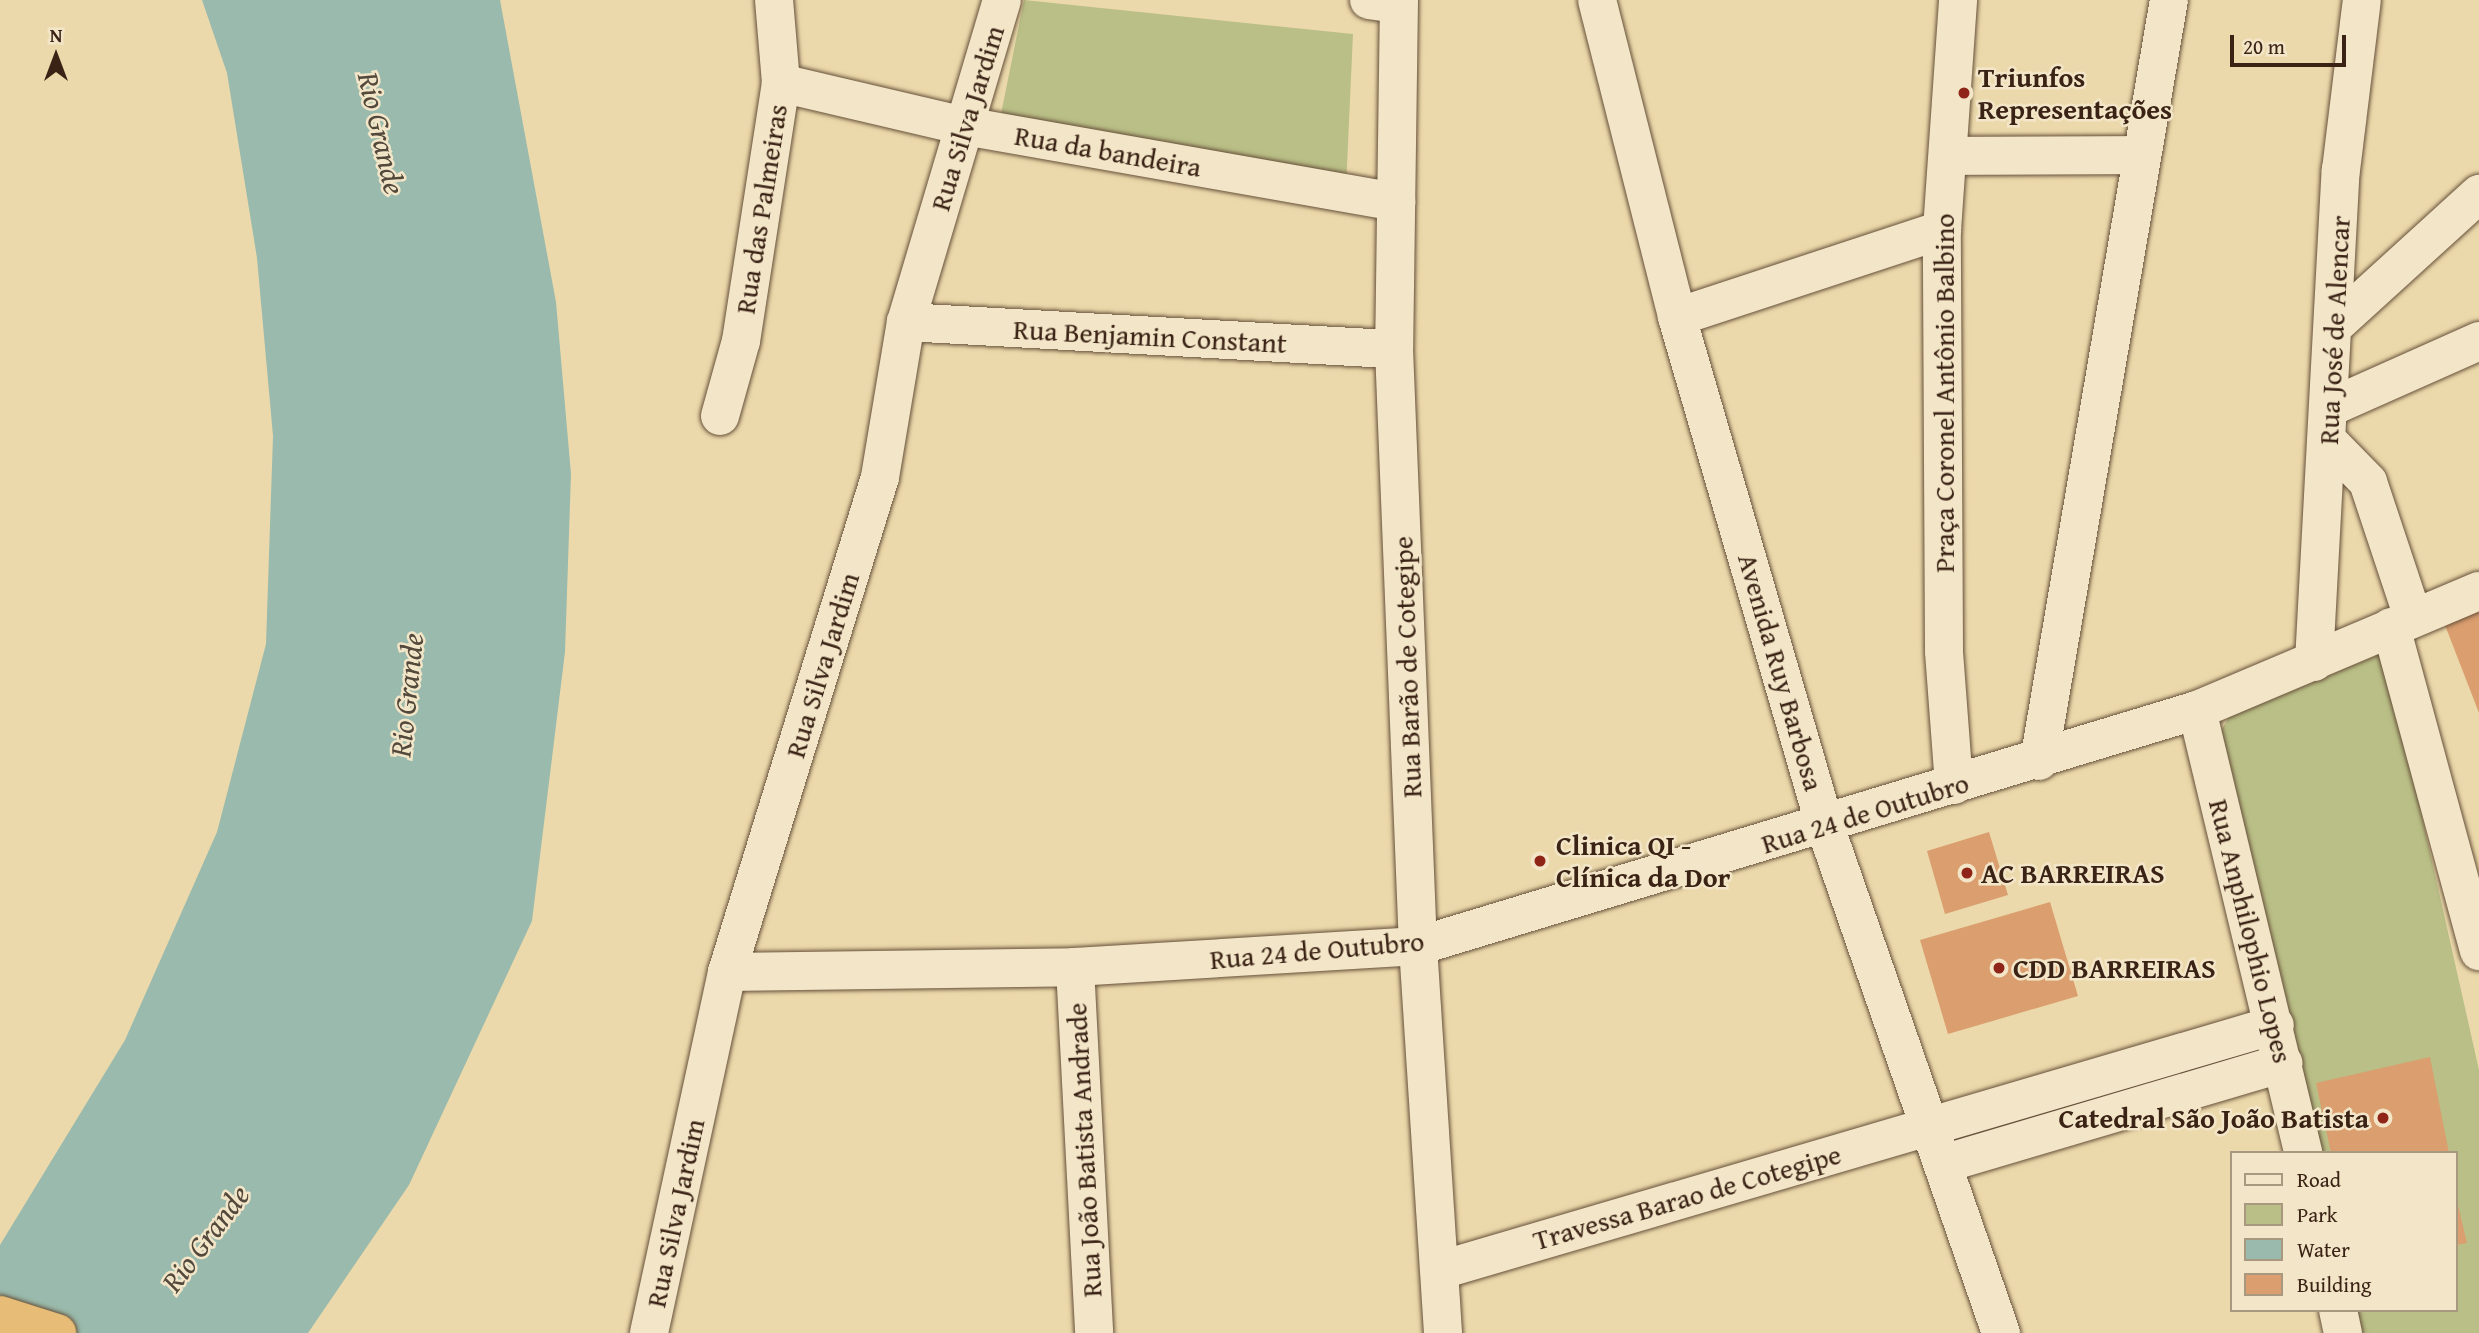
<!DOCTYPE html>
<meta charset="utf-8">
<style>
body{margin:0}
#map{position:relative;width:2479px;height:1333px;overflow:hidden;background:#ecd9ab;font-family:"Gentium Book Plus",serif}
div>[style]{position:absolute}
.green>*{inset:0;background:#babf87}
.water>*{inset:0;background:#99baac}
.building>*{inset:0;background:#da9e6f}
.roads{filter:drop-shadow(0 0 2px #66503a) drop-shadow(0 0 2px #66503a)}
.street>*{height:38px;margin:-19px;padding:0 19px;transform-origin:19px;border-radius:19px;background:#f3e6c8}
.secondary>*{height:38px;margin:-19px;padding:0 19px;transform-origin:19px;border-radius:19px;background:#f3e6c8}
.highway>*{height:38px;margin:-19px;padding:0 19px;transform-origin:19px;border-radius:19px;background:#e6bc76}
.dots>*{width:19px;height:19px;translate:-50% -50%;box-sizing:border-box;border:4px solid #f3e6c8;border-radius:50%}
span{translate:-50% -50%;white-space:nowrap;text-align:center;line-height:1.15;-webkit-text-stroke:5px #f3e6c8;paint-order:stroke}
.poi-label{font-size:28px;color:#3a2215;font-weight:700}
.left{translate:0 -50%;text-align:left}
.right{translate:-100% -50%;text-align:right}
.street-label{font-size:28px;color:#3a2215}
.water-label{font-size:30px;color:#52483b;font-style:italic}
.legend{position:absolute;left:2230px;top:1151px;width:228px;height:161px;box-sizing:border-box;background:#f3e6c8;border:2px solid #a99880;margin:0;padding:9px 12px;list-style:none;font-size:21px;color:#3a2215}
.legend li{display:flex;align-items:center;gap:14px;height:35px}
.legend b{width:35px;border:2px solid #a99880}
.north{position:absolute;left:21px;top:21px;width:70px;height:70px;-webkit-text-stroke:5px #f3e6c8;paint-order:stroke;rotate:0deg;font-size:19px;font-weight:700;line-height:28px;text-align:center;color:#3a2215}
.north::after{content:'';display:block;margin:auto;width:24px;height:32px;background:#3a2215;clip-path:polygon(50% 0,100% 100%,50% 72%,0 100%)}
.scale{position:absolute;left:2230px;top:35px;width:116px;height:32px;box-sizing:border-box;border:4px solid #3a2215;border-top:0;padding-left:9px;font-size:21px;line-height:24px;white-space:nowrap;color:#3a2215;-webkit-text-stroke:5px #f3e6c8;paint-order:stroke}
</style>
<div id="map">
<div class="green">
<div style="clip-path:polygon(1024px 0,1353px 34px,1346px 188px,1001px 114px)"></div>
<div style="clip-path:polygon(2385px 652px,2479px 1070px,2479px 1333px,2360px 1333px,2355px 1310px,2456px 1310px,2456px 1153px,2316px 1153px,2219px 734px,2229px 717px)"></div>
</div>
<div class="water">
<div style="clip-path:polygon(202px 0,500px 0,556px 302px,571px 474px,565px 652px,532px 921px,409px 1185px,308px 1333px,0 1333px,0 1245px,125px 1040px,217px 832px,266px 644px,273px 436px,257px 258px,227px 73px)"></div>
</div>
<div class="building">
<div style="clip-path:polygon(2479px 606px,2479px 713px,2443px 620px)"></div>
<div style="clip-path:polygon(1989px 832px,2008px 895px,1945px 914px,1927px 851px)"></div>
<div style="clip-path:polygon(2050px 902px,2078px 996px,1948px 1034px,1920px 940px)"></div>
<div style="clip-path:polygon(2430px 1057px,2449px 1153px,2331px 1153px,2316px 1083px)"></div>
<div style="clip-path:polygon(2456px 1197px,2467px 1243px,2456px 1245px)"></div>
</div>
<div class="roads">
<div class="street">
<div style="left:1369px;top:0;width:29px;rotate:8deg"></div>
<div style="left:781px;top:83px;width:189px;rotate:13.2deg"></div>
<div style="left:965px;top:126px;width:438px;rotate:10deg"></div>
<div style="left:1949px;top:156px;width:191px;rotate:-0.3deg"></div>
<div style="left:1677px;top:317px;width:279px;rotate:-18.2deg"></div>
<div style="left:906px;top:322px;width:489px;rotate:3.2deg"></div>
<div style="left:2335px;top:325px;width:195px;rotate:-42.3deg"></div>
<div style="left:2331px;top:407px;width:162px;rotate:-24deg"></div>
<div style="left:720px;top:416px;width:78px;rotate:-74.4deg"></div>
<div style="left:741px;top:341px;width:261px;rotate:-81.2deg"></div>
<div style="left:781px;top:83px;width:83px;rotate:-94.8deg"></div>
<div style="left:2329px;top:442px;width:56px;rotate:45.7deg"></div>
<div style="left:2368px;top:482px;width:142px;rotate:71.6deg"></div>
<div style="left:2391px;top:627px;width:336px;rotate:74.8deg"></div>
<div style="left:2314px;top:662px;width:493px;rotate:-86.9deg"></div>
<div style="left:2341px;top:170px;width:171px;rotate:-83deg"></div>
<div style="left:2197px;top:710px;width:456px;rotate:76.5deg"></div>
<div style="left:2039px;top:761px;width:772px;rotate:-80.31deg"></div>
<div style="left:1954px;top:785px;width:134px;rotate:-94.3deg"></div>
<div style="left:1944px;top:651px;width:421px;rotate:-90.3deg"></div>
<div style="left:1942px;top:230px;width:231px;rotate:-86deg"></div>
<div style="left:1075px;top:967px;width:366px;rotate:87deg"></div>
<div style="left:727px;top:972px;width:348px;rotate:-0.8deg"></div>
<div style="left:1075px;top:967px;width:344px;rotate:-3.5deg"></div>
<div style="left:1418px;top:946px;width:814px;rotate:-16.85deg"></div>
<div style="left:2197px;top:710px;width:306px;rotate:-22.9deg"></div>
<div style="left:1946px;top:1163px;width:352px;rotate:-16.5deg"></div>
<div style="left:1441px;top:1270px;width:869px;rotate:-16.37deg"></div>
<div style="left:2338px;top:1310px;width:24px;rotate:78deg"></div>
<div style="left:649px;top:1333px;width:369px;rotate:-77.8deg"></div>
<div style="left:727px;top:972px;width:518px;rotate:-72.82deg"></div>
<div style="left:880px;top:477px;width:157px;rotate:-80.5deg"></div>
<div style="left:906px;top:322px;width:336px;rotate:-73.4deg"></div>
</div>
<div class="secondary">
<div style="left:1399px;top:0;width:349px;rotate:90.8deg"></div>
<div style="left:1394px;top:349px;width:597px;rotate:87.7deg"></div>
<div style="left:1418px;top:946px;width:388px;rotate:86.3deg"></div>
<div style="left:1597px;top:0;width:327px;rotate:75.8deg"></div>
<div style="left:1677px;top:317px;width:530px;rotate:73.79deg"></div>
<div style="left:1825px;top:826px;width:537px;rotate:70.86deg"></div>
</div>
<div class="highway">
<div style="left:0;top:1315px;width:60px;rotate:17.5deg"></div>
</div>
</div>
<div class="dots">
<div style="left:1964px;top:93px;background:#8f2418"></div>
<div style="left:1540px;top:861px;background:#8f2418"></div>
<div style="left:1967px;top:873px;background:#8f2418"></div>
<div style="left:1999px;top:968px;background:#8f2418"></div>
<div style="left:2383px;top:1118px;background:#8f2418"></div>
</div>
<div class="poi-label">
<span class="left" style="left:1978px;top:93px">Triunfos<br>Representações</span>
<span class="left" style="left:1556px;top:861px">Clinica QI -<br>Clínica da Dor</span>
<span class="left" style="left:1981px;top:873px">AC BARREIRAS</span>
<span class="left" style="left:2013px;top:968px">CDD BARREIRAS</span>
<span class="right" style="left:2369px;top:1118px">Catedral São João Batista</span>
</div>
<div class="street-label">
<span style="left:967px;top:118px;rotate:-73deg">Rua Silva Jardim</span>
<span style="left:1108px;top:151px;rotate:10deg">Rua da bandeira</span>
<span style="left:761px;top:209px;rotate:-81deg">Rua das Palmeiras</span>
<span style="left:2334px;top:330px;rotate:-87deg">Rua José de Alencar</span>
<span style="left:1150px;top:336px;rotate:3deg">Rua Benjamin Constant</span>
<span style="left:1944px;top:393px;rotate:-90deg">Praça Coronel Antônio Balbino</span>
<span style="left:822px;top:665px;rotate:-73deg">Rua Silva Jardim</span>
<span style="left:1407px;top:667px;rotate:-92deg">Rua Barão de Cotegipe</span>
<span style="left:1781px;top:672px;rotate:74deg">Avenida Ruy Barbosa</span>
<span style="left:1865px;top:813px;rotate:-17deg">Rua 24 de Outubro</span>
<span style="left:2251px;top:931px;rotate:76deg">Rua Anphilophio Lopes</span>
<span style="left:1317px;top:950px;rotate:-5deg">Rua 24 de Outubro</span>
<span style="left:1084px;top:1150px;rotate:-93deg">Rua João Batista Andrade</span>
<span style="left:1687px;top:1197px;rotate:-16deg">Travessa Barao de Cotegipe</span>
<span style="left:675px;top:1213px;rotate:-78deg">Rua Silva Jardim</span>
</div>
<div class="water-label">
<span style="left:382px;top:133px;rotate:77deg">Rio Grande</span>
<span style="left:406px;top:695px;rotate:-84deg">Rio Grande</span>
<span style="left:205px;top:1238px;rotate:-53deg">Rio Grande</span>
</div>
<ul class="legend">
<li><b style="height:9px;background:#f3e6c8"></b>Road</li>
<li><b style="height:19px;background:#babf87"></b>Park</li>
<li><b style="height:19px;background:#99baac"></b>Water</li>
<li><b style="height:19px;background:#da9e6f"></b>Building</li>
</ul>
<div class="north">N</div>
<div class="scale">20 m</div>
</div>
